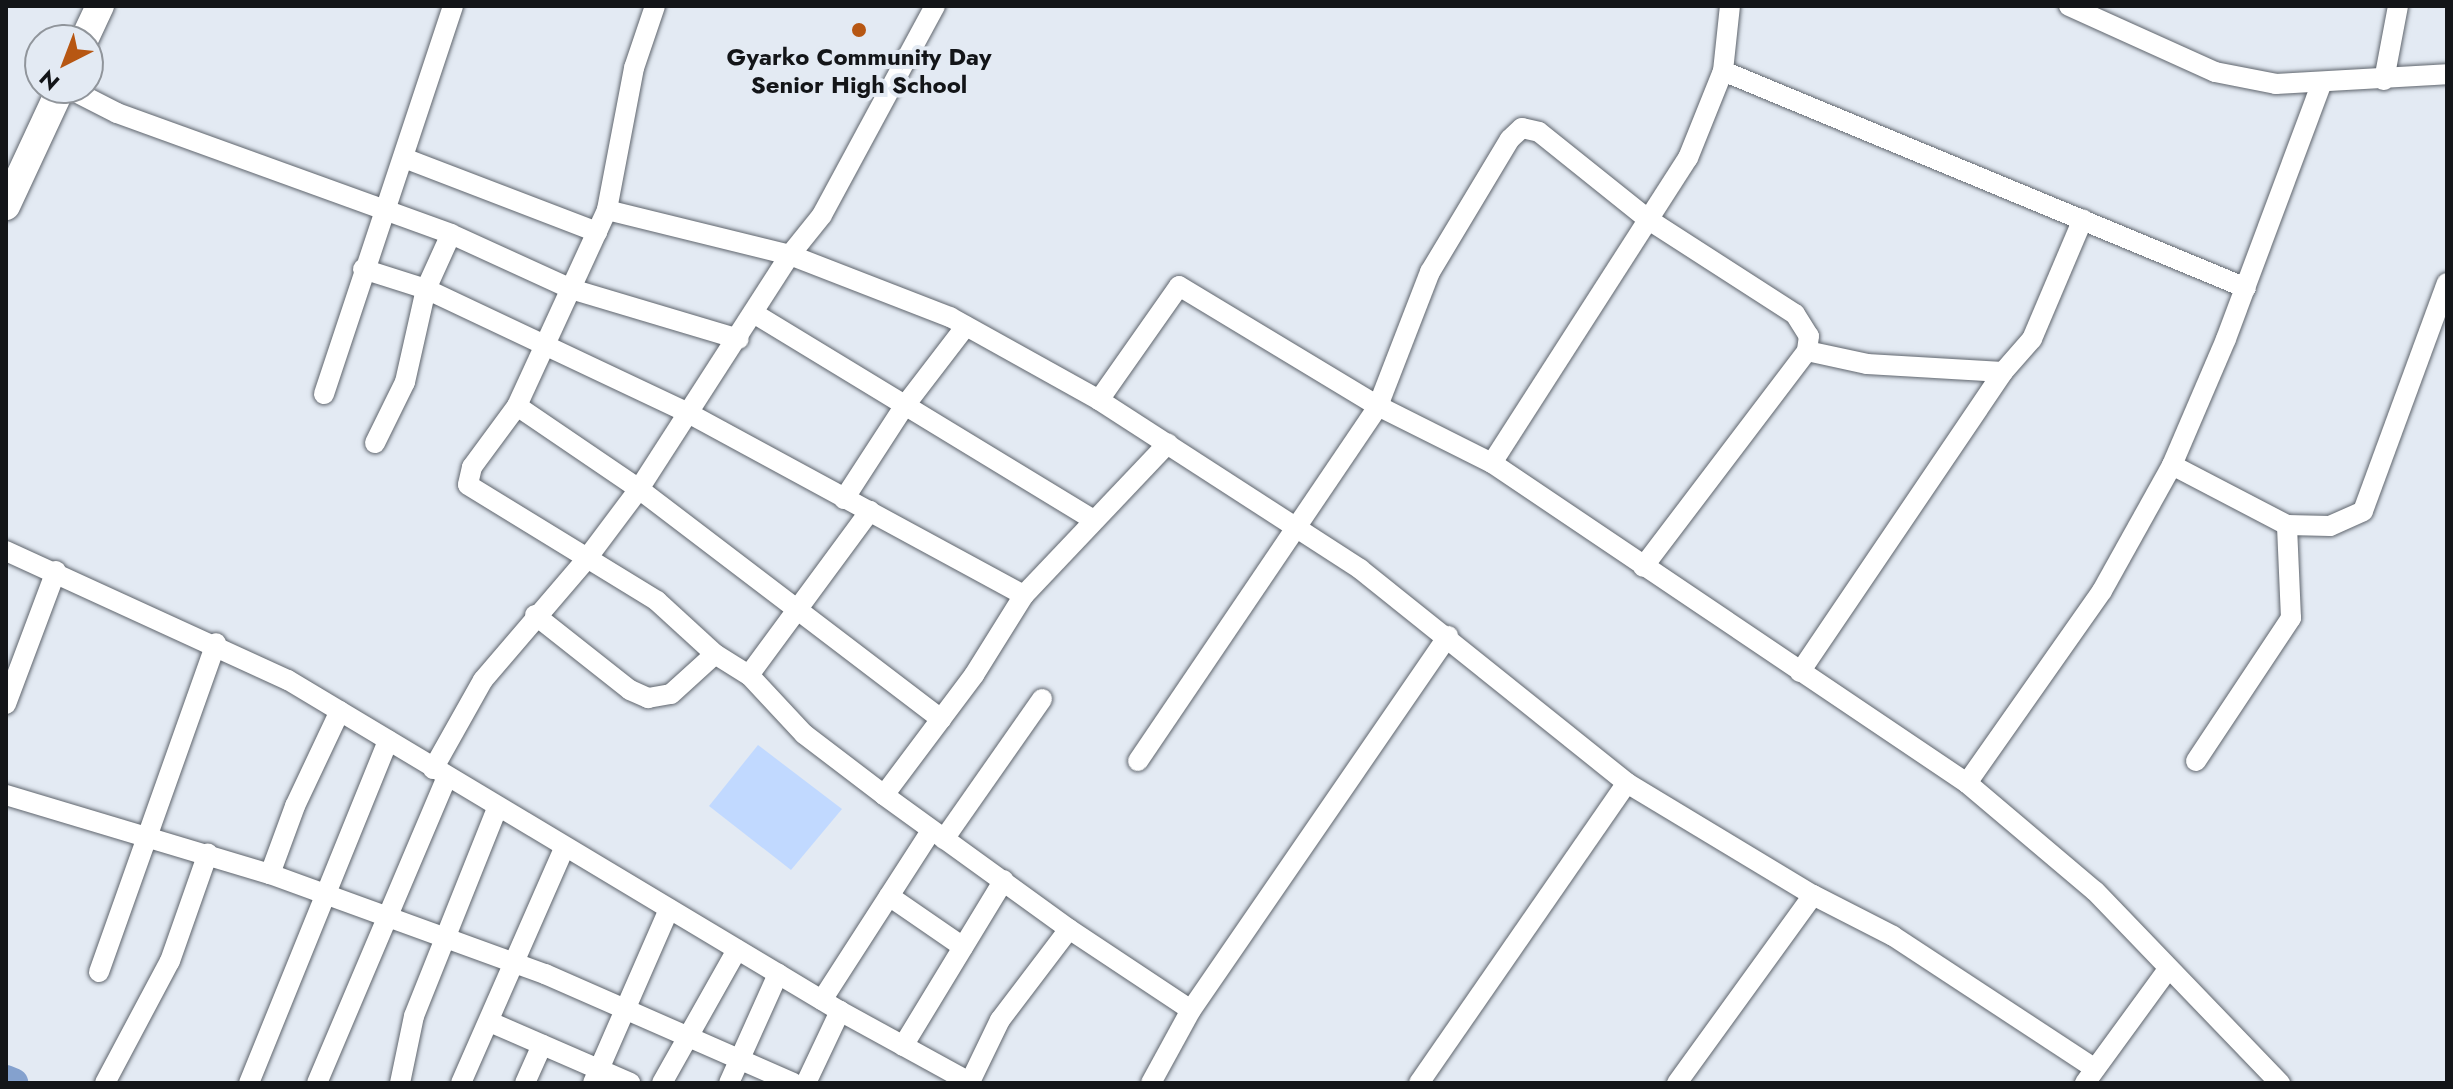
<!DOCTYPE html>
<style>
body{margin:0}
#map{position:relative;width:2453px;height:1089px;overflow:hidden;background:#e3eaf3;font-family:Jost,sans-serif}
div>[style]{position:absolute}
.green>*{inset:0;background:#c1d9ff}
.river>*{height:30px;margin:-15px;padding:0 15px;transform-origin:15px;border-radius:15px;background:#84a1ce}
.roads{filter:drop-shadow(0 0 2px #5f656d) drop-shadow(0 0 2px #5f656d)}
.street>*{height:20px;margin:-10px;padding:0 10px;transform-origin:10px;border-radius:10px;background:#fff}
.secondary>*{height:28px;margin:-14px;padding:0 14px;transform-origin:14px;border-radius:14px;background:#fff}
.dots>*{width:22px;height:22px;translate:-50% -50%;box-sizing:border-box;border:4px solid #e3eaf3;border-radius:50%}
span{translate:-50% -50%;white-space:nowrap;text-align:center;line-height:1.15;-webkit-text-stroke:8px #e3eaf3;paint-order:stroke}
.poi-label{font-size:24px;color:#131518;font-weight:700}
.frame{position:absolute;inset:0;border:8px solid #131518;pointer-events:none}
.north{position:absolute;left:24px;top:24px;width:80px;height:80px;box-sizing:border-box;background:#e3eaf3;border:2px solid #90959b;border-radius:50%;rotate:222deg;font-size:22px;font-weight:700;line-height:32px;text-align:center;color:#131518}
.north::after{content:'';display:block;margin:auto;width:28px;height:36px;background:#b75713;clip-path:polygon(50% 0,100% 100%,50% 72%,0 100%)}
</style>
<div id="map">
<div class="green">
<div style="clip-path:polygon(758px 745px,842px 809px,791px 870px,709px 806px)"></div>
</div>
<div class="river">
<div style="left:6px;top:1080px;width:8px;rotate:23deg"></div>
</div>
<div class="roads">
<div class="street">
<div style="left:655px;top:6px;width:65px;rotate:108.7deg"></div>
<div style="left:634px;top:68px;width:145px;rotate:100.8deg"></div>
<div style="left:607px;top:210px;width:188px;rotate:13.8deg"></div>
<div style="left:790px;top:255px;width:172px;rotate:21.2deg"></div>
<div style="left:950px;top:317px;width:171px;rotate:29.1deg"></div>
<div style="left:1099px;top:400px;width:311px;rotate:32.9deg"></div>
<div style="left:1360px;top:569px;width:342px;rotate:38.7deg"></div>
<div style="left:1627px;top:783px;width:217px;rotate:31.1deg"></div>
<div style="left:1813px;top:895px;width:90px;rotate:27.1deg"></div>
<div style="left:1893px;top:936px;width:240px;rotate:33.3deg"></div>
<div style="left:2069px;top:6px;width:160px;rotate:24.3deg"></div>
<div style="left:2215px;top:72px;width:62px;rotate:11.1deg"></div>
<div style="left:2276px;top:84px;width:171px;rotate:-3.3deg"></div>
<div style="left:1723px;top:71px;width:566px;rotate:22.53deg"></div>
<div style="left:2384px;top:80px;width:75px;rotate:-79.3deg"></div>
<div style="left:68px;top:88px;width:55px;rotate:27deg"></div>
<div style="left:117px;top:113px;width:355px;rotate:19.9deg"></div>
<div style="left:451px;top:234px;width:132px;rotate:24.6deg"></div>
<div style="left:571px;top:289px;width:175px;rotate:16.6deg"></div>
<div style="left:404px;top:158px;width:207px;rotate:21deg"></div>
<div style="left:607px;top:210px;width:216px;rotate:114.7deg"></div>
<div style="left:517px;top:406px;width:76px;rotate:126.4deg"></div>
<div style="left:472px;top:467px;width:18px;rotate:103deg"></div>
<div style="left:468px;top:485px;width:222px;rotate:31.5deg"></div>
<div style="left:657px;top:601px;width:79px;rotate:42.4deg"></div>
<div style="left:363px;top:269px;width:66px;rotate:17.6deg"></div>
<div style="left:426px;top:289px;width:292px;rotate:25.3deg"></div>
<div style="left:690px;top:414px;width:380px;rotate:28.5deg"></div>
<div style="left:755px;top:314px;width:393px;rotate:31.3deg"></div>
<div style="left:1807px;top:351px;width:61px;rotate:12.2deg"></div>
<div style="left:1867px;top:364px;width:136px;rotate:3.4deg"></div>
<div style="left:2003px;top:372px;width:44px;rotate:-48.7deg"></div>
<div style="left:2032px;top:339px;width:130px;rotate:-67deg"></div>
<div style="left:324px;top:394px;width:409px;rotate:-71.6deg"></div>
<div style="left:1099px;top:400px;width:139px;rotate:-54.9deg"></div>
<div style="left:1179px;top:286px;width:232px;rotate:31.1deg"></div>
<div style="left:1378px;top:406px;width:127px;rotate:26.6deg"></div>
<div style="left:1492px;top:463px;width:573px;rotate:33.97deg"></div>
<div style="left:1967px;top:783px;width:167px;rotate:40.2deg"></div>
<div style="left:2095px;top:891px;width:267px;rotate:46.1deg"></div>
<div style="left:517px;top:406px;width:148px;rotate:34.2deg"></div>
<div style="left:639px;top:489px;width:380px;rotate:37.3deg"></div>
<div style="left:375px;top:443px;width:68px;rotate:-63.8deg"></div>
<div style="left:405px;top:382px;width:95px;rotate:-77.3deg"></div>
<div style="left:426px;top:289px;width:60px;rotate:-65.6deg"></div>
<div style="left:1492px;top:463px;width:363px;rotate:-57.3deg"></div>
<div style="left:1688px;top:158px;width:94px;rotate:-68.1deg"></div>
<div style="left:1723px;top:71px;width:65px;rotate:-83.9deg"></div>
<div style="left:2172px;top:465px;width:130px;rotate:27.6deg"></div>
<div style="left:2287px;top:525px;width:43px;rotate:1.3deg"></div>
<div style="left:2330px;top:526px;width:36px;rotate:-24deg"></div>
<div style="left:2363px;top:511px;width:243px;rotate:-69.8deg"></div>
<div style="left:844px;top:499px;width:108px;rotate:-57deg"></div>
<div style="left:903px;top:408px;width:103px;rotate:-52.5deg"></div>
<div style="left:6px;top:551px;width:310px;rotate:24.6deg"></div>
<div style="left:288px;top:680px;width:644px;rotate:30.95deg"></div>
<div style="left:840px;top:1011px;width:149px;rotate:28.8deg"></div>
<div style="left:535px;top:615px;width:121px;rotate:38.3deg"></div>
<div style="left:630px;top:690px;width:20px;rotate:24deg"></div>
<div style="left:648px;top:698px;width:23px;rotate:-10deg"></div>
<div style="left:671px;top:694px;width:59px;rotate:-42.3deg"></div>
<div style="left:715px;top:654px;width:40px;rotate:32deg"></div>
<div style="left:749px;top:675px;width:204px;rotate:-53.6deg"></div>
<div style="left:1800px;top:672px;width:362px;rotate:-55.9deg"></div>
<div style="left:749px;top:675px;width:81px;rotate:47deg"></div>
<div style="left:804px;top:734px;width:101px;rotate:37.3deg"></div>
<div style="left:6px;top:704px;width:142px;rotate:-69.4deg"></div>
<div style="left:1138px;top:761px;width:429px;rotate:-55.9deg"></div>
<div style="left:1378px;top:406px;width:144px;rotate:-68.8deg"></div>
<div style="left:1430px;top:272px;width:155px;rotate:-59deg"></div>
<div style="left:1510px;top:139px;width:16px;rotate:-43deg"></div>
<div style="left:1522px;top:128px;width:17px;rotate:13deg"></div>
<div style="left:1539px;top:132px;width:141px;rotate:38.7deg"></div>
<div style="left:1649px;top:220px;width:174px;rotate:32.8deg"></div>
<div style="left:1795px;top:314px;width:26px;rotate:58deg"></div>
<div style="left:1809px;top:336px;width:15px;rotate:98deg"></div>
<div style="left:1807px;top:351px;width:271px;rotate:127.2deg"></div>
<div style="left:2196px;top:761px;width:172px;rotate:-56.4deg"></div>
<div style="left:2291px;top:618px;width:93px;rotate:-92.5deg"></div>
<div style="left:433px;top:769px;width:102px;rotate:-60.7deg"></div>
<div style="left:483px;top:680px;width:157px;rotate:-49.4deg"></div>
<div style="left:585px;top:561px;width:90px;rotate:-53.1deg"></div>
<div style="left:639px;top:489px;width:278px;rotate:-57.2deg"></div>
<div style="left:790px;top:255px;width:51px;rotate:-51.3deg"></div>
<div style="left:822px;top:215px;width:238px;rotate:-61.6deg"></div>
<div style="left:1967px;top:783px;width:235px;rotate:-54.9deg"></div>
<div style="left:2102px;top:591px;width:144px;rotate:-60.9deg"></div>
<div style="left:2172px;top:465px;width:137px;rotate:-66.8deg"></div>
<div style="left:2226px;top:339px;width:271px;rotate:-69.5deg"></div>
<div style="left:6px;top:795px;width:276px;rotate:16.7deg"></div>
<div style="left:270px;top:874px;width:293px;rotate:20deg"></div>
<div style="left:545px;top:974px;width:271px;rotate:23.7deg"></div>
<div style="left:944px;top:839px;width:171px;rotate:-55deg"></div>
<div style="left:270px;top:874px;width:72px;rotate:-69.8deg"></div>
<div style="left:295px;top:806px;width:105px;rotate:-64.7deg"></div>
<div style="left:889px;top:896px;width:90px;rotate:34.6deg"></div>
<div style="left:1069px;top:929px;width:146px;rotate:33.6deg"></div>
<div style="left:1191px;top:1010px;width:454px;rotate:-55.5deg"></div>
<div style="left:99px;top:972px;width:349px;rotate:-70.4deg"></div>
<div style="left:822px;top:1000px;width:201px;rotate:-57.2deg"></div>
<div style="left:490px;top:1022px;width:153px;rotate:23.5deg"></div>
<div style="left:903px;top:1046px;width:194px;rotate:-58.7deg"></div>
<div style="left:970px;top:1082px;width:69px;rotate:-64.2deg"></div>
<div style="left:1000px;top:1020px;width:114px;rotate:-52.8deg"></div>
<div style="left:1069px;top:929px;width:228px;rotate:-144.1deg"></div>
<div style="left:884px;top:795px;width:150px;rotate:-53.1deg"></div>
<div style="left:974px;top:675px;width:94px;rotate:-58deg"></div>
<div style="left:1024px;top:595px;width:209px;rotate:-46.5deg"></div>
<div style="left:105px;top:1083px;width:138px;rotate:-62deg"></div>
<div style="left:170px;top:961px;width:114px;rotate:-70.6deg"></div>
<div style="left:249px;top:1083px;width:370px;rotate:-67.9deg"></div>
<div style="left:317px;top:1083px;width:332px;rotate:-67deg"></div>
<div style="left:400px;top:1083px;width:68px;rotate:-78.2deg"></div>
<div style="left:414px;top:1016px;width:224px;rotate:-68.2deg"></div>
<div style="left:461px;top:1083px;width:257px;rotate:-66.3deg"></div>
<div style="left:525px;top:1083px;width:42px;rotate:-65.9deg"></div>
<div style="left:593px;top:1083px;width:190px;rotate:-66.4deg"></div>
<div style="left:662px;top:1083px;width:153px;rotate:-60.6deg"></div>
<div style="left:729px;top:1083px;width:120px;rotate:-65.8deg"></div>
<div style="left:806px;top:1083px;width:80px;rotate:-64.7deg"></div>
<div style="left:1151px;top:1083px;width:83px;rotate:-61.3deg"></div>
<div style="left:1419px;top:1083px;width:365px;rotate:-55.3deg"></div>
<div style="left:1677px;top:1083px;width:232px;rotate:-54.1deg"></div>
<div style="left:2085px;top:1083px;width:141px;rotate:-53.9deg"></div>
</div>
<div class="secondary">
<div style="left:84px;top:40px;width:38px;rotate:-65deg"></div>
<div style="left:6px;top:206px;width:130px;rotate:-65deg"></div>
</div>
</div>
<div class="dots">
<div style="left:859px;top:30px;background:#b75713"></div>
</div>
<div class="poi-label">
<span style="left:859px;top:71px">Gyarko Community Day<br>Senior High School</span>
</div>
<div class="frame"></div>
<div class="north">N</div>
</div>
